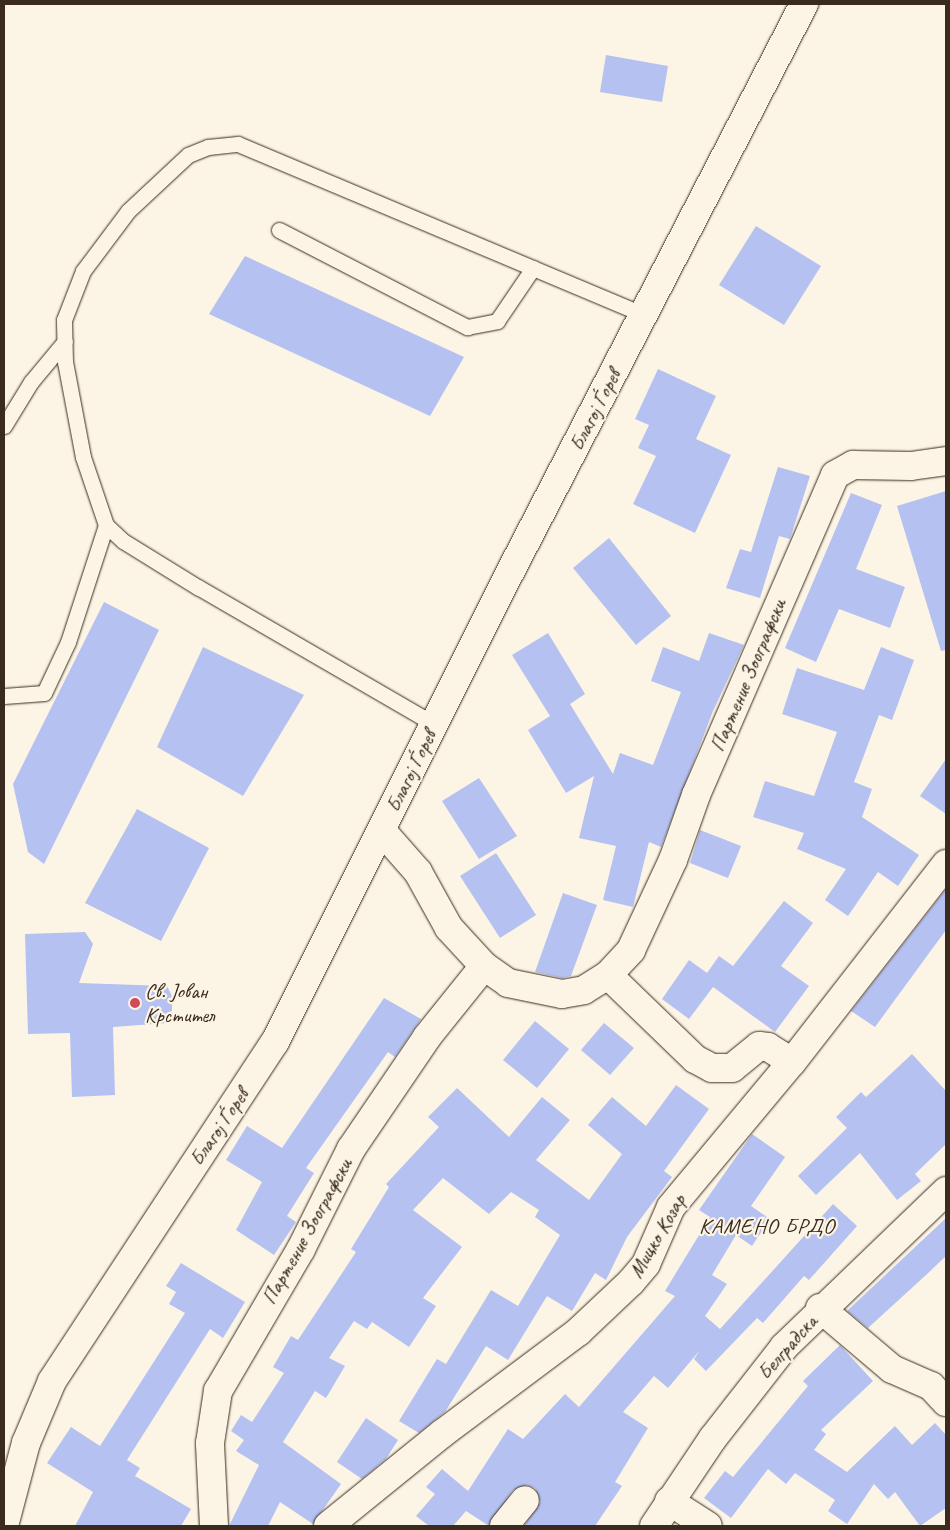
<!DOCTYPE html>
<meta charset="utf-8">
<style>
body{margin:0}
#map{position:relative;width:950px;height:1530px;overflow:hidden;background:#fcf5e5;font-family:Caveat,sans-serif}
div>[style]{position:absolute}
.building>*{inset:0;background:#b5c1f1}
.roads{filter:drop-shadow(0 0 1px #3b2a1e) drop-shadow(0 0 1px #3b2a1e)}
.service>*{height:15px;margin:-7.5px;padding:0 7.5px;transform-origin:7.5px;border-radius:7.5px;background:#fcf5e5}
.minor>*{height:28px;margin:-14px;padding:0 14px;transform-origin:14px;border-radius:14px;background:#fcf5e5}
.secondary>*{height:28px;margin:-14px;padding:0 14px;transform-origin:14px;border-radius:14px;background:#fcf5e5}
.dots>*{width:14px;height:14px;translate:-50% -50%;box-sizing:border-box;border:2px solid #fcf5e5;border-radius:50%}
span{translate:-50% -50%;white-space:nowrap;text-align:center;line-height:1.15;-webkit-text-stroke:4.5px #fcf5e5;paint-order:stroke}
.street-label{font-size:21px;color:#3b2a1e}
.poi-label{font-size:21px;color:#3b2a1e}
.left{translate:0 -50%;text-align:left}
.neighbourhood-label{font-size:22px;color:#3b2a1e;letter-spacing:1px}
.frame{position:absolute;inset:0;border:5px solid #3b2a1e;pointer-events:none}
</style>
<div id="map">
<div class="building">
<div style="clip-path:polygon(606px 55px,668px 66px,662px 102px,600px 92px)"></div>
<div style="clip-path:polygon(756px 226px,821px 266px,784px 325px,719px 285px)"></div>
<div style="clip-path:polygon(245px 256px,464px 357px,430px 416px,209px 314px)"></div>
<div style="clip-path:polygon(658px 369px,716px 396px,696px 439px,731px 455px,695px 533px,633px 504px,656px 456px,638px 448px,649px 425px,635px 419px)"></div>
<div style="clip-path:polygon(778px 467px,810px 476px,790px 539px,779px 536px,760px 598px,726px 588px,740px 549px,751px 552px)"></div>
<div style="clip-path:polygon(946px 491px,946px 650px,941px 651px,897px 506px)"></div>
<div style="clip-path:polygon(851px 493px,882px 505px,856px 569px,905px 587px,890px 628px,839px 609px,816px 662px,785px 648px)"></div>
<div style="clip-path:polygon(609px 538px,671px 616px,636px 645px,573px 568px)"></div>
<div style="clip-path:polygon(104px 602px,159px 630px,44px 864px,28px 852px,13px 784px)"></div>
<div style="clip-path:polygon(548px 633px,585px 694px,570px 704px,613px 774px,620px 753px,653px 765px,681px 692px,651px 681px,663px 647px,699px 661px,709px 633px,744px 645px,713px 711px,661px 847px,649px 842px,633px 907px,603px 900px,616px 846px,579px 838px,594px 776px,566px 793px,528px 730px,550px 716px,512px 655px)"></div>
<div style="clip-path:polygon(203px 647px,304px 695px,243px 796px,157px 747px)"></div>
<div style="clip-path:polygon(881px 647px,914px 660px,892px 720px,879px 715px,854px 782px,872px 789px,862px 817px,919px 855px,898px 886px,878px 872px,848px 916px,825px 900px,846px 869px,797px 849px,804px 833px,753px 817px,765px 781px,814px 796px,837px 732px,782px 714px,797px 668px,864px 690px)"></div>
<div style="clip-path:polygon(946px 759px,946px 814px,920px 796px)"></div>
<div style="clip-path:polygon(479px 778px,517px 836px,479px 859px,442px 801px)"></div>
<div style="clip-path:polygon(137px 809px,209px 848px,161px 941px,85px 903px)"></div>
<div style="clip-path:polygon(700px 830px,741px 846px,728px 878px,690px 863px)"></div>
<div style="clip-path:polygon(496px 853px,536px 915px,500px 938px,460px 876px)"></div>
<div style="clip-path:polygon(946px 889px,946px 930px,875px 1027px,851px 1011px)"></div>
<div style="clip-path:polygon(563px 893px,597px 905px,571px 976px,562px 978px,535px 972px)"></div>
<div style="clip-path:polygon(784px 901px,813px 923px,781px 966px,809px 986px,775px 1032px,713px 987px,689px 1019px,662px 999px,689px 960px,707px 973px,719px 956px,733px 966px)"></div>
<div style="clip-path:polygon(85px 932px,93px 944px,79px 983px,167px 986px,172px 996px,172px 1011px,167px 1013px,167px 1023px,113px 1027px,115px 1095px,72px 1097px,70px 1033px,28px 1034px,25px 934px)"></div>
<div style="clip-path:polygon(384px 998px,421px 1019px,395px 1057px,388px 1052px,306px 1168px,314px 1173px,287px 1216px,296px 1222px,274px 1255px,236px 1230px,262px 1182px,226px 1160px,247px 1126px,282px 1148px)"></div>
<div style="clip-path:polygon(535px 1021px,569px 1049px,537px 1088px,503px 1060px)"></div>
<div style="clip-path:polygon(604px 1023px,634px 1048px,610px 1075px,581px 1050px)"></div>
<div style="clip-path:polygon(912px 1054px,946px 1091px,946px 1144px,915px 1174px,921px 1181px,897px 1200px,860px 1153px,816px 1195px,798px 1176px,847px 1128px,836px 1117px,861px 1092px,866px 1097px)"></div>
<div style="clip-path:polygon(676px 1085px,709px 1109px,664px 1171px,672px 1177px,627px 1237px,606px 1280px,595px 1273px,572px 1311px,547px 1296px,508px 1360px,486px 1346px,445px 1412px,419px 1433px,399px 1421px,437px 1359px,446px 1364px,491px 1290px,518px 1306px,560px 1235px,535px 1217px,539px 1210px,511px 1192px,489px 1214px,443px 1178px,413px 1210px,462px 1247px,423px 1298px,436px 1306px,409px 1347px,372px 1322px,367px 1329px,354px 1321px,329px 1358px,345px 1366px,326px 1398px,315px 1391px,283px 1442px,341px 1484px,313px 1524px,280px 1502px,268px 1526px,229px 1526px,259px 1465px,236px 1451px,244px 1440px,231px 1431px,241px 1415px,252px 1422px,284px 1373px,273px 1367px,291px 1336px,298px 1340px,356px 1252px,351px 1249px,389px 1187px,386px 1184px,439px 1127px,428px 1117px,457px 1088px,509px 1137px,542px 1097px,570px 1120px,536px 1160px,589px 1200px,622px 1154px,588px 1125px,612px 1097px,646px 1126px)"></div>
<div style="clip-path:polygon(752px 1134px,785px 1157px,751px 1206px,770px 1219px,752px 1246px,736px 1235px,712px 1275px,727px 1284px,705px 1316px,720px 1329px,833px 1204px,857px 1226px,809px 1280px,804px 1276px,763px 1323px,757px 1318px,706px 1371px,694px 1359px,700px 1350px,668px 1388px,654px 1376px,623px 1412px,648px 1428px,615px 1482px,622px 1486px,595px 1526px,524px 1526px,540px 1502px,535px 1488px,527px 1485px,513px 1490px,489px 1526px,466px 1511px,453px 1526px,429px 1526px,416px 1516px,435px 1494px,426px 1487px,442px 1469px,468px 1491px,508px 1429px,523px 1439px,565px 1394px,579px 1407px,675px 1296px,665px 1291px,710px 1217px,699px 1210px)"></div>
<div style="clip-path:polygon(946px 1218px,946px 1256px,926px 1275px,868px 1328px,847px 1311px)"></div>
<div style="clip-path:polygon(181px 1263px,245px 1302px,223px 1338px,210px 1329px,127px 1460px,140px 1468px,135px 1476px,191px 1509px,181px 1526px,75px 1526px,93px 1492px,47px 1463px,71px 1427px,100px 1446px,185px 1313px,169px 1304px,176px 1292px,166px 1286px)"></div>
<div style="clip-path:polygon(840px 1345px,873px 1381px,821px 1430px,826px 1434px,814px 1450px,847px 1472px,895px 1426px,912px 1445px,935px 1423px,946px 1435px,946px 1508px,920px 1526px,895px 1492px,888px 1499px,874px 1484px,847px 1524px,828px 1511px,835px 1500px,795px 1473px,786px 1484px,768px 1469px,731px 1518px,704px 1498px,725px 1471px,733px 1477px,808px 1386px,803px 1381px)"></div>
<div style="clip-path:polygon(366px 1418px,398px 1440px,386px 1459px,362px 1479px,337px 1462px)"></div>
</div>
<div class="roads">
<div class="service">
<div style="left:279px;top:230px;width:212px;rotate:27.3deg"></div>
<div style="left:467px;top:327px;width:31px;rotate:-11deg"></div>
<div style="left:497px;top:321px;width:64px;rotate:-55.8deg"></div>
<div style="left:4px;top:426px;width:52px;rotate:-58.5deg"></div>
<div style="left:31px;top:382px;width:53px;rotate:-50.3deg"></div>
<div style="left:4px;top:696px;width:40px;rotate:-4.3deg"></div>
<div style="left:44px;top:693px;width:56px;rotate:-64.8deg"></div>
<div style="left:68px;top:642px;width:123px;rotate:-72deg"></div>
<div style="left:434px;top:724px;width:272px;rotate:-149.9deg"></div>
<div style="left:199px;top:588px;width:89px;rotate:-148.3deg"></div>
<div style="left:123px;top:541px;width:23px;rotate:-137deg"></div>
<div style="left:106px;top:525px;width:72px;rotate:-108.7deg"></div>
<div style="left:83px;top:457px;width:97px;rotate:-100.7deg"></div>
<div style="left:65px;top:362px;width:42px;rotate:-91.4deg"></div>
<div style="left:64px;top:320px;width:53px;rotate:-68.8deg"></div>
<div style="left:83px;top:271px;width:75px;rotate:-53.1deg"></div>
<div style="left:128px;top:211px;width:82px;rotate:-43deg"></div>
<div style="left:188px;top:155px;width:22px;rotate:-22deg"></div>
<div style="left:208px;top:147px;width:30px;rotate:-6deg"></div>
<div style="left:238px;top:144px;width:441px;rotate:22.8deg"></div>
</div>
<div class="minor">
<div style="left:484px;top:966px;width:29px;rotate:35deg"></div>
<div style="left:508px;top:983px;width:55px;rotate:11.5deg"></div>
<div style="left:562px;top:994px;width:22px;rotate:-10deg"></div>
<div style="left:584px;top:990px;width:28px;rotate:-32deg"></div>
<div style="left:608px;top:975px;width:34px;rotate:-47deg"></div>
<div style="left:631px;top:950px;width:99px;rotate:-65deg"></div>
<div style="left:673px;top:860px;width:69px;rotate:-70.5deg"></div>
<div style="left:696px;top:795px;width:349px;rotate:-66.5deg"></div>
<div style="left:835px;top:475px;width:21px;rotate:-29deg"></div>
<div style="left:853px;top:465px;width:58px;rotate:1deg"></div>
<div style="left:911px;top:466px;width:35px;rotate:-8deg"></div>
<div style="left:608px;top:975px;width:121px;rotate:44deg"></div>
<div style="left:695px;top:1059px;width:19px;rotate:28deg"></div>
<div style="left:712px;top:1068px;width:20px"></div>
<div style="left:732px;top:1068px;width:35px;rotate:-39deg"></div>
<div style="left:759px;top:1046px;width:9px;rotate:6deg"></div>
<div style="left:768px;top:1047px;width:28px;rotate:32deg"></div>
<div style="left:820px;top:1308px;width:94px;rotate:40.3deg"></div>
<div style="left:892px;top:1369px;width:43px;rotate:23.6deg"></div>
<div style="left:931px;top:1386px;width:22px;rotate:47deg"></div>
<div style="left:669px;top:1501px;width:46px;rotate:32.7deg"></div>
<div style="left:214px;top:1526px;width:83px;rotate:-92.8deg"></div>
<div style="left:210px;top:1443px;width:53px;rotate:-81.3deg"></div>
<div style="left:218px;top:1391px;width:164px;rotate:-59.7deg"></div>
<div style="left:301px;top:1249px;width:112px;rotate:-63.4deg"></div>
<div style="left:351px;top:1149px;width:135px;rotate:-55.8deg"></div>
<div style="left:427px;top:1037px;width:91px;rotate:-51.2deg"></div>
<div style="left:484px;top:966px;width:52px;rotate:-132.6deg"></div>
<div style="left:449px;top:928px;width:64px;rotate:-119deg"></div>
<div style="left:418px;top:872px;width:55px;rotate:-131.3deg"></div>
<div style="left:328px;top:1526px;width:148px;rotate:-39deg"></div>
<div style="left:443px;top:1433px;width:169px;rotate:-36.8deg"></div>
<div style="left:578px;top:1332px;width:73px;rotate:-43.3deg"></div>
<div style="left:631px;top:1282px;width:23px;rotate:-50deg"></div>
<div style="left:646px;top:1264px;width:62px;rotate:-66.3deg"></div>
<div style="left:671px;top:1207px;width:189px;rotate:-50.2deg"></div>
<div style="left:792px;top:1062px;width:251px;rotate:-52.1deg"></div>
<div style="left:504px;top:1526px;width:33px;rotate:-51deg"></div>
<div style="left:654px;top:1526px;width:106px;rotate:-56.2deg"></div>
<div style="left:713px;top:1438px;width:115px;rotate:-52deg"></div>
<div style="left:784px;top:1347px;width:225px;rotate:-43.9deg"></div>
</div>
<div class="secondary">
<div style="left:4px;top:1526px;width:86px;rotate:-75.2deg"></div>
<div style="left:26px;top:1443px;width:67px;rotate:-67.2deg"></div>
<div style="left:52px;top:1381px;width:406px;rotate:-56.7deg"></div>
<div style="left:275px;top:1042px;width:517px;rotate:-63.43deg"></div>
<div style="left:506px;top:580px;width:649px;rotate:-62.64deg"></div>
</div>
</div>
<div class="dots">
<div style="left:135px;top:1003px;background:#d1495b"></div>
</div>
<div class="street-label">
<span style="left:595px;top:410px;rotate:-63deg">Благој Ѓорев</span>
<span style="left:748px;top:675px;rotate:-67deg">Партение Зоографски</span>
<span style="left:411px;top:771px;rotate:-64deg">Благој Ѓорев</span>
<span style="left:219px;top:1127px;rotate:-56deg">Благој Ѓорев</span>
<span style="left:307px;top:1231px;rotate:-61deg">Партение Зоографски</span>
<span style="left:657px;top:1236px;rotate:-60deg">Мицко Козар</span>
<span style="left:787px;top:1347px;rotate:-49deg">Белградска</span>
</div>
<div class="poi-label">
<span class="left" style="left:145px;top:1003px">Св. Јован<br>Крстител</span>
</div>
<div class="neighbourhood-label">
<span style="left:767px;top:1227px">КАМЕНО БРДО</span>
</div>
<div class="frame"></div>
</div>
